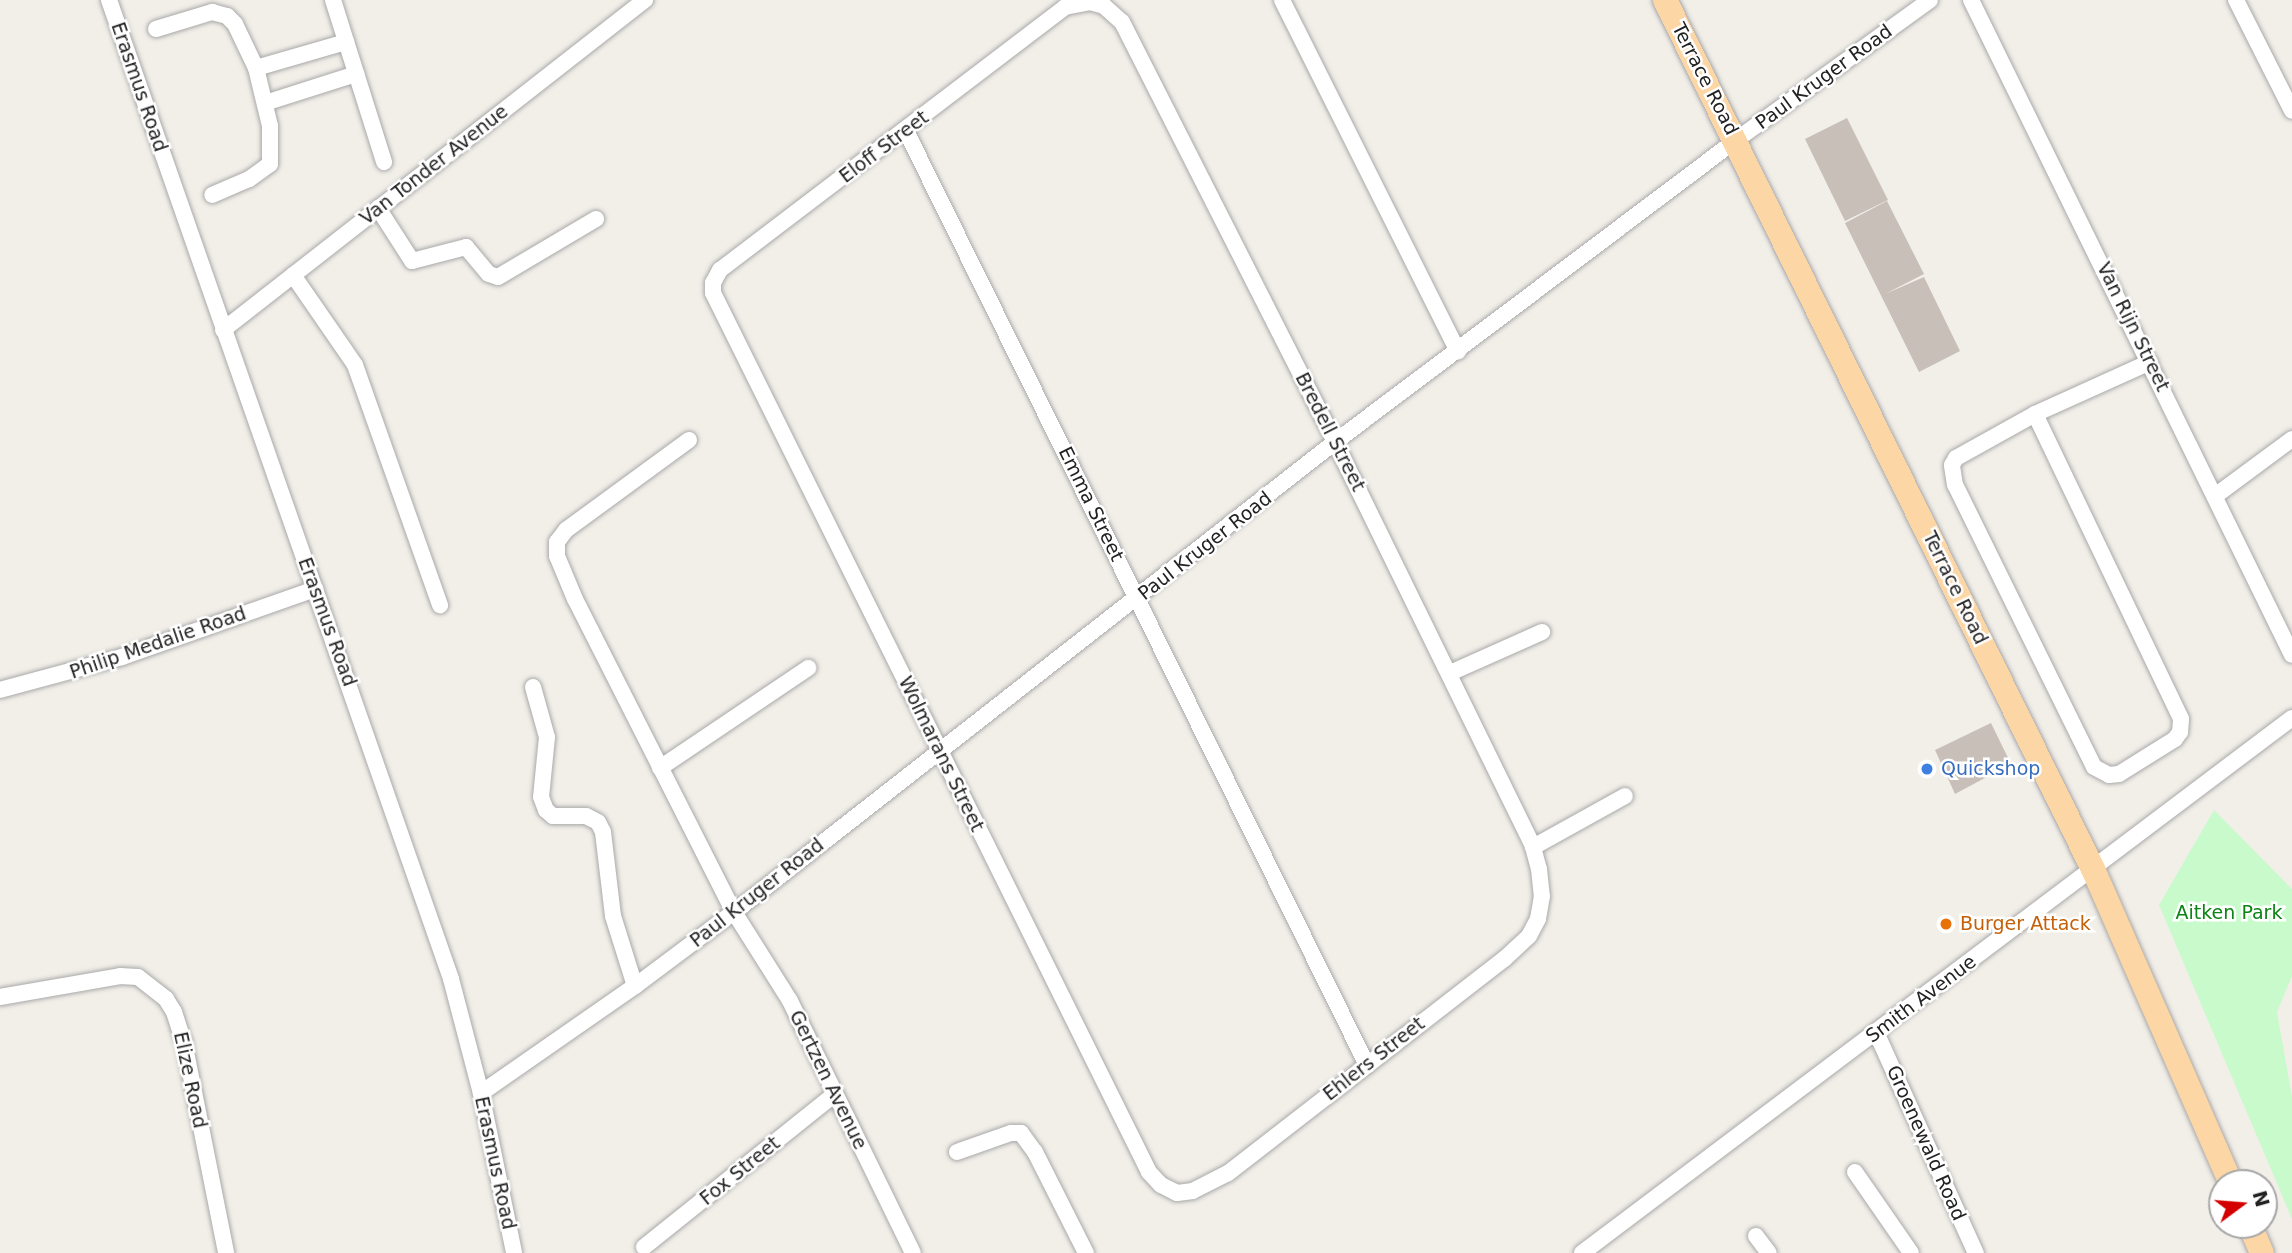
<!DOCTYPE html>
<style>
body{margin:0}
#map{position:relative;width:2292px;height:1253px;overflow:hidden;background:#f2efe9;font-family:"DejaVu Sans",sans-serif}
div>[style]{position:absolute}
.park>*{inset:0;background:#c8facc}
.building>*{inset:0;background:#c7bfb8}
.roads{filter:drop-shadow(0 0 2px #a9a9a9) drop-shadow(0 0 2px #a9a9a9)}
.street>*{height:16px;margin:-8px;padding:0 8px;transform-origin:8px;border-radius:8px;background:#fff}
.primary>*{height:24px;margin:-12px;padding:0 12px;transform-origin:12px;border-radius:12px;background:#fcd6a4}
.dots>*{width:19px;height:19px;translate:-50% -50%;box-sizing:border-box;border:4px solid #fff;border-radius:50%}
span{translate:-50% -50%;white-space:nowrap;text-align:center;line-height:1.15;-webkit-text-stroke:5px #fff;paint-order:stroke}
.street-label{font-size:19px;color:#222}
.shop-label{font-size:19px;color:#366cbe}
.left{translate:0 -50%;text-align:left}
.park-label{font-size:19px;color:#0c8416}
.food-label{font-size:19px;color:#c56008}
.north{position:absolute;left:2208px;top:1169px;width:70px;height:70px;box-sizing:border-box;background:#fff;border:2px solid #a7a7a7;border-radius:50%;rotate:74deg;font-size:19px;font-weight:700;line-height:28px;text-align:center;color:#222}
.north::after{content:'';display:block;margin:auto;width:24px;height:32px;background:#d40000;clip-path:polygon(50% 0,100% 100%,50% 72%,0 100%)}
</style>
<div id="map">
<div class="park">
<div style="clip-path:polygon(2214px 810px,2292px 889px,2292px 976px,2277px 1012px,2292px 1097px,2292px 1219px,2159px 905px)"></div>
</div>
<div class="building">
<div style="clip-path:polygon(1847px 118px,1888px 200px,1845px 221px,1805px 139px)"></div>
<div style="clip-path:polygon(1887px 201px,1924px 274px,1885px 294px,1924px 277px,1960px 351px,1919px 372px,1845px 223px)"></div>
<div style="clip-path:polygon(1991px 723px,2011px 764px,1955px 794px,1935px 750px)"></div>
</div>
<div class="roads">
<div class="street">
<div style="left:109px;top:0;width:1037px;rotate:70.74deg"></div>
<div style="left:451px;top:979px;width:118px;rotate:75.3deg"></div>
<div style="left:481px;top:1093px;width:163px;rotate:78.3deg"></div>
<div style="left:333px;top:0;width:170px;rotate:72.5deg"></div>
<div style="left:1282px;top:0;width:393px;rotate:63.4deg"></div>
<div style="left:1971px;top:0;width:729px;rotate:63.89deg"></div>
<div style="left:2236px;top:0;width:124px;rotate:63.2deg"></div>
<div style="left:1090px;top:2px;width:15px;rotate:16deg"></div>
<div style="left:1104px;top:6px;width:24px;rotate:42deg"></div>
<div style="left:1122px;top:22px;width:471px;rotate:63.1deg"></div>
<div style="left:1335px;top:442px;width:451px;rotate:63.9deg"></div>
<div style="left:1533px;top:847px;width:23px;rotate:75deg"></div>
<div style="left:1539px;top:869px;width:27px;rotate:84deg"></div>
<div style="left:1542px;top:896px;width:23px;rotate:100deg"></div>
<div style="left:1538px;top:919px;width:19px;rotate:118deg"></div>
<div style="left:1529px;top:936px;width:34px;rotate:137deg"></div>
<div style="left:1504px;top:959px;width:349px;rotate:142.2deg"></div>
<div style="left:1228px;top:1173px;width:39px;rotate:153deg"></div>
<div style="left:1193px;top:1191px;width:16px;rotate:173deg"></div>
<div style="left:1177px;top:1193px;width:18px;rotate:-153deg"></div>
<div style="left:1161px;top:1185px;width:18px;rotate:-133deg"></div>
<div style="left:1149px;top:1172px;width:981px;rotate:-116.38deg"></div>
<div style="left:713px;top:293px;width:10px;rotate:-90deg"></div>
<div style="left:713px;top:283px;width:15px;rotate:-62deg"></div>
<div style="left:720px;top:270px;width:434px;rotate:-37.3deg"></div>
<div style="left:1065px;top:7px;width:25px;rotate:-11deg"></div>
<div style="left:156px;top:29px;width:59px;rotate:-16.9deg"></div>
<div style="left:212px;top:12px;width:16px;rotate:15deg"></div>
<div style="left:227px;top:16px;width:11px;rotate:45deg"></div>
<div style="left:235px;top:24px;width:49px;rotate:64.5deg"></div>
<div style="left:256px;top:68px;width:60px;rotate:76.4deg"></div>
<div style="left:270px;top:126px;width:38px;rotate:90deg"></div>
<div style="left:270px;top:164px;width:26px;rotate:144deg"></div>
<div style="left:249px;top:179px;width:40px;rotate:156.6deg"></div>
<div style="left:256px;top:68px;width:94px;rotate:-16.1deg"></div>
<div style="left:265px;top:103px;width:96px;rotate:-17.7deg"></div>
<div style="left:906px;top:131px;width:1042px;rotate:63.73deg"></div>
<div style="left:378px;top:208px;width:63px;rotate:57.3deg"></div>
<div style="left:412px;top:261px;width:56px;rotate:-14.5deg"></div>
<div style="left:466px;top:247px;width:35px;rotate:50deg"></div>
<div style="left:489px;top:274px;width:9px;rotate:18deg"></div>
<div style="left:498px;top:277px;width:114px;rotate:-30.6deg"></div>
<div style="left:293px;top:275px;width:109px;rotate:55.4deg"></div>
<div style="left:355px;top:365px;width:255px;rotate:70.5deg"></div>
<div style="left:223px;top:330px;width:536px;rotate:-38.03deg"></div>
<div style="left:2035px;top:414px;width:338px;rotate:64.4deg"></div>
<div style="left:2181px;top:719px;width:13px;rotate:94deg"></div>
<div style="left:2180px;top:732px;width:9px;rotate:126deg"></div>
<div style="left:2175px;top:739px;width:66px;rotate:148deg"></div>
<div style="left:2119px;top:774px;width:10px;rotate:174deg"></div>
<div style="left:2109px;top:775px;width:17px;rotate:-152deg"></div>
<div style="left:2094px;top:767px;width:314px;rotate:-116.2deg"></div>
<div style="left:1955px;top:485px;width:20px;rotate:-99deg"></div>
<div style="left:1952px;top:465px;width:8px;rotate:-60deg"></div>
<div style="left:1956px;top:458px;width:90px;rotate:-29.1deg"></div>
<div style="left:2035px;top:414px;width:126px;rotate:-24.3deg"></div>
<div style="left:689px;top:440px;width:152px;rotate:143.8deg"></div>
<div style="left:566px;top:530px;width:15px;rotate:127deg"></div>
<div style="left:557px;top:542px;width:14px;rotate:90deg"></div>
<div style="left:557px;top:556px;width:47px;rotate:67.3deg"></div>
<div style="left:575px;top:599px;width:351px;rotate:63.1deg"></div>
<div style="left:734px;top:912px;width:105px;rotate:57.8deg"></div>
<div style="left:790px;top:1001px;width:280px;rotate:64deg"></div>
<div style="left:2215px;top:496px;width:96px;rotate:-36.5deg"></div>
<div style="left:1450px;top:673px;width:101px;rotate:-24deg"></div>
<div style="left:533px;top:687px;width:52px;rotate:74.4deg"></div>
<div style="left:547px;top:737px;width:60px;rotate:95.7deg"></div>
<div style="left:541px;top:797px;width:14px;rotate:69deg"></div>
<div style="left:546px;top:810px;width:9px;rotate:41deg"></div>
<div style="left:553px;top:816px;width:33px"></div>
<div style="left:586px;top:816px;width:13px;rotate:27deg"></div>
<div style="left:598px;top:822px;width:11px;rotate:63deg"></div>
<div style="left:603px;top:832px;width:85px;rotate:83.2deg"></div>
<div style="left:613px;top:916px;width:73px;rotate:72.6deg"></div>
<div style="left:0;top:690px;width:126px;rotate:-15.1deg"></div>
<div style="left:122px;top:657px;width:205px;rotate:-19.4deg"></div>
<div style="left:660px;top:768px;width:179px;rotate:-34deg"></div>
<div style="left:1533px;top:847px;width:105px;rotate:-29deg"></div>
<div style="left:0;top:997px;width:122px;rotate:-9.9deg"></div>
<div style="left:120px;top:976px;width:18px;rotate:3deg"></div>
<div style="left:138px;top:977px;width:36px;rotate:38deg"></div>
<div style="left:166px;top:999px;width:15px;rotate:58deg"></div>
<div style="left:174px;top:1012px;width:32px;rotate:72deg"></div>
<div style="left:184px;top:1042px;width:215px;rotate:78.7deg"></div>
<div style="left:1876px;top:1032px;width:243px;rotate:65.7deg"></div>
<div style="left:481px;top:1093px;width:188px;rotate:-34.8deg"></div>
<div style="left:635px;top:986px;width:124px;rotate:-36.8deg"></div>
<div style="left:734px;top:912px;width:763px;rotate:-38.03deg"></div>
<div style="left:1335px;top:442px;width:502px;rotate:-36.98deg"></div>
<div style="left:1736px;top:140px;width:239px;rotate:-35.8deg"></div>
<div style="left:957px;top:1152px;width:57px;rotate:-19.4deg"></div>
<div style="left:1011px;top:1133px;width:10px"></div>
<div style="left:1021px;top:1133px;width:24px;rotate:54deg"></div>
<div style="left:1035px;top:1152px;width:113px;rotate:63.2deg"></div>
<div style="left:1855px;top:1172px;width:98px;rotate:55.3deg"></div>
<div style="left:1756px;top:1236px;width:21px;rotate:53deg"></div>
<div style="left:644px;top:1247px;width:245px;rotate:-38.7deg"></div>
<div style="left:1582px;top:1253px;width:889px;rotate:-37deg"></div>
</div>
<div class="primary">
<div style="left:1665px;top:0;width:969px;rotate:63.78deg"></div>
<div style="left:2093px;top:869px;width:343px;rotate:66.3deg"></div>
<div style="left:2250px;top:1225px;width:30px;rotate:67deg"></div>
</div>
</div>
<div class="dots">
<div style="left:1927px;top:769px;background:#3f7fe0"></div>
<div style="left:1946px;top:924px;background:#e8710a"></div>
</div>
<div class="street-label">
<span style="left:1824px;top:77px;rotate:-36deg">Paul Kruger Road</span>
<span style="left:1705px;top:79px;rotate:63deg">Terrace Road</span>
<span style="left:139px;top:87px;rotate:71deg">Erasmus Road</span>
<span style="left:884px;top:147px;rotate:-37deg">Eloff Street</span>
<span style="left:434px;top:165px;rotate:-38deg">Van Tonder Avenue</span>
<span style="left:2133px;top:327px;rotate:64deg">Van Rijn Street</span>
<span style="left:1330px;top:432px;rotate:63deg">Bredell Street</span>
<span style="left:1091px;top:504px;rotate:64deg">Emma Street</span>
<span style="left:1205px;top:546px;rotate:-38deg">Paul Kruger Road</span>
<span style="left:1955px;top:588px;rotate:64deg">Terrace Road</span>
<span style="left:327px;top:622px;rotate:70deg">Erasmus Road</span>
<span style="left:158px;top:643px;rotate:-19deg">Philip Medalie Road</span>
<span style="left:941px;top:754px;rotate:64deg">Wolmarans Street</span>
<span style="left:757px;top:893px;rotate:-38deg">Paul Kruger Road</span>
<span style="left:1921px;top:999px;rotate:-37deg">Smith Avenue</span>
<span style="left:1374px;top:1059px;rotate:-38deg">Ehlers Street</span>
<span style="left:190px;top:1080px;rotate:78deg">Elize Road</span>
<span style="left:828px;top:1080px;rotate:64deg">Gertzen Avenue</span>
<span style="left:1926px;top:1143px;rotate:66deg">Groenewald Road</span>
<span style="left:495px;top:1163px;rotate:78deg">Erasmus Road</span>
<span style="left:740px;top:1171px;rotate:-39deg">Fox Street</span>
</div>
<div class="shop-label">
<span class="left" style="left:1941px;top:769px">Quickshop</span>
</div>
<div class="park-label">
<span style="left:2229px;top:913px">Aitken Park</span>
</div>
<div class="food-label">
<span class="left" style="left:1960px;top:924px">Burger Attack</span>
</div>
<div class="north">N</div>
</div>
